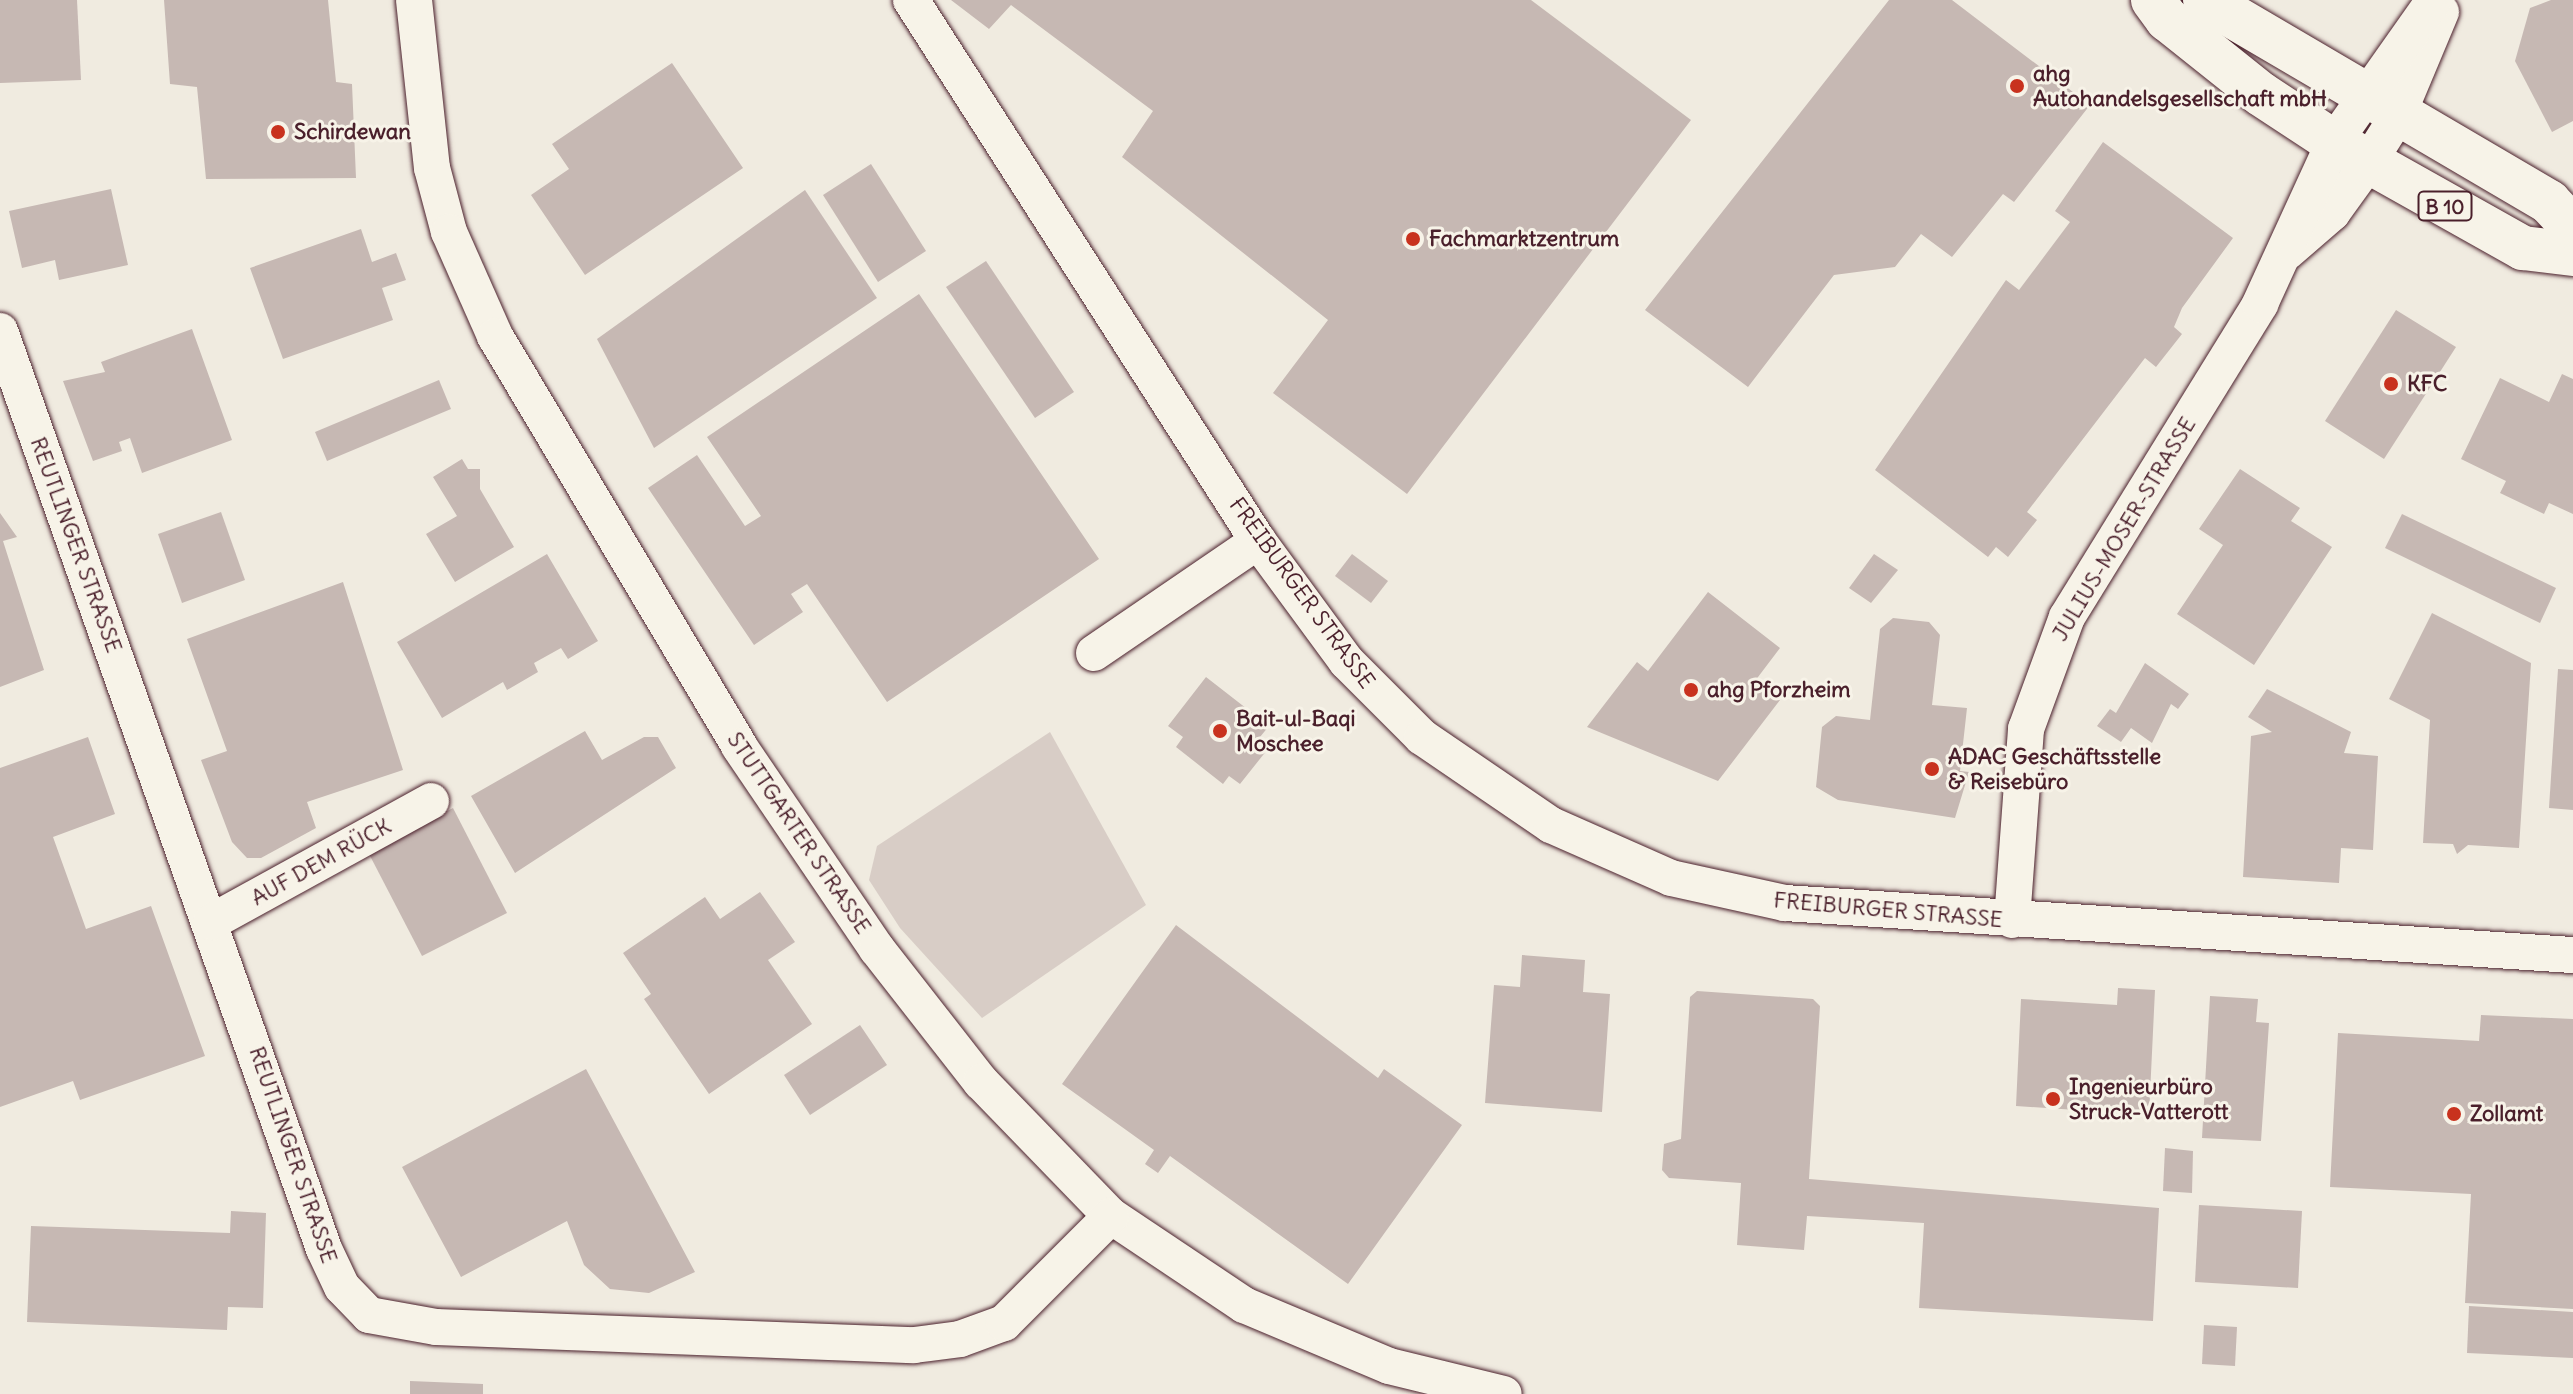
<!DOCTYPE html>
<meta charset="utf-8">
<style>
body{margin:0}
#map{position:relative;width:2573px;height:1394px;overflow:hidden;background:#f0ebe0;font-family:Delius,sans-serif}
div>[style]{position:absolute}
.green>*{inset:0;background:#d8cdc6}
.building>*{inset:0;background:#c6b8b3}
.roads{filter:drop-shadow(0 0 2px #4a1f2b) drop-shadow(0 0 2px #4a1f2b)}
.minor>*{height:36px;margin:-18px;padding:0 18px;transform-origin:18px;border-radius:18px;background:#f7f3e8}
.major>*{height:44px;margin:-22px;padding:0 22px;transform-origin:22px;border-radius:22px;background:#f7f3e8}
.dots>*{width:22px;height:22px;translate:-50% -50%;box-sizing:border-box;border:4px solid #f7f3e8;border-radius:50%}
span{translate:-50% -50%;white-space:nowrap;text-align:center;line-height:1.15;-webkit-text-stroke:6px #f7f3e8;paint-order:stroke}
.shield-label span{padding:2px 6px;background:#f7f3e8;border:2px solid;border-radius:6px;-webkit-text-stroke-width:0}
.shield-label{font-size:20px;color:#4a1f2b;font-weight:700}
.poi-label{font-size:22px;color:#4a1f2b;font-weight:700}
.left{translate:0 -50%;text-align:left}
.street-label{font-size:22px;color:#4a1f2b}
</style>
<div id="map">
<div class="green">
<div style="clip-path:polygon(1050px 732px,1146px 905px,982px 1018px,900px 928px,869px 880px,877px 846px)"></div>
</div>
<div class="building">
<div style="clip-path:polygon(0 0,77px 0,81px 80px,0 83px)"></div>
<div style="clip-path:polygon(164px 0,328px 0,336px 82px,352px 84px,356px 178px,206px 179px,197px 87px,170px 84px)"></div>
<div style="clip-path:polygon(951px 0,1531px 0,1691px 120px,1407px 494px,1273px 393px,1328px 320px,1122px 157px,1153px 111px,1011px 5px,989px 29px)"></div>
<div style="clip-path:polygon(1889px 0,1952px 0,2090px 105px,2014px 202px,2003px 194px,1952px 257px,1921px 234px,1895px 267px,1834px 275px,1748px 387px,1645px 310px)"></div>
<div style="clip-path:polygon(2551px 0,2573px 0,2573px 121px,2552px 132px,2515px 61px,2530px 8px)"></div>
<div style="clip-path:polygon(672px 63px,743px 168px,585px 275px,531px 195px,569px 169px,552px 144px)"></div>
<div style="clip-path:polygon(2103px 142px,2233px 238px,2182px 308px,2174px 327px,2182px 334px,2156px 367px,2145px 358px,2027px 512px,2037px 520px,2008px 557px,1996px 547px,1988px 557px,1875px 470px,2006px 280px,2019px 290px,2070px 222px,2055px 211px)"></div>
<div style="clip-path:polygon(871px 164px,926px 251px,878px 282px,823px 195px)"></div>
<div style="clip-path:polygon(111px 189px,128px 265px,59px 280px,55px 260px,22px 268px,9px 211px)"></div>
<div style="clip-path:polygon(805px 190px,877px 298px,654px 448px,597px 339px)"></div>
<div style="clip-path:polygon(361px 229px,372px 262px,396px 253px,406px 280px,382px 288px,393px 320px,283px 359px,250px 268px)"></div>
<div style="clip-path:polygon(986px 261px,1074px 392px,1035px 418px,946px 287px)"></div>
<div style="clip-path:polygon(919px 294px,1099px 559px,887px 702px,807px 584px,791px 594px,803px 612px,754px 645px,648px 488px,697px 455px,745px 526px,761px 516px,707px 437px)"></div>
<div style="clip-path:polygon(2396px 310px,2456px 347px,2384px 459px,2325px 421px)"></div>
<div style="clip-path:polygon(192px 329px,232px 440px,142px 473px,130px 438px,119px 442px,122px 451px,93px 461px,63px 381px,105px 372px,101px 362px)"></div>
<div style="clip-path:polygon(2562px 374px,2573px 379px,2573px 514px,2549px 503px,2544px 514px,2500px 493px,2506px 481px,2461px 459px,2500px 378px,2549px 402px)"></div>
<div style="clip-path:polygon(439px 380px,451px 409px,327px 461px,315px 432px)"></div>
<div style="clip-path:polygon(462px 459px,468px 469px,480px 469px,480px 489px,514px 547px,455px 582px,426px 534px,457px 516px,433px 477px)"></div>
<div style="clip-path:polygon(2240px 469px,2300px 508px,2291px 521px,2332px 547px,2254px 665px,2177px 614px,2223px 545px,2199px 529px)"></div>
<div style="clip-path:polygon(221px 512px,245px 580px,182px 603px,158px 534px)"></div>
<div style="clip-path:polygon(0 513px,17px 537px,3px 541px,44px 670px,0 687px)"></div>
<div style="clip-path:polygon(2402px 514px,2556px 588px,2540px 623px,2385px 548px)"></div>
<div style="clip-path:polygon(547px 554px,598px 641px,568px 659px,561px 648px,534px 663px,538px 672px,507px 690px,503px 682px,442px 718px,397px 642px)"></div>
<div style="clip-path:polygon(1352px 554px,1388px 581px,1371px 603px,1335px 576px)"></div>
<div style="clip-path:polygon(1874px 554px,1898px 570px,1871px 603px,1849px 588px)"></div>
<div style="clip-path:polygon(343px 582px,403px 770px,307px 802px,316px 828px,261px 858px,247px 858px,232px 842px,201px 760px,227px 751px,187px 639px)"></div>
<div style="clip-path:polygon(1708px 592px,1780px 648px,1755px 681px,1780px 700px,1718px 781px,1587px 727px,1637px 662px,1648px 671px)"></div>
<div style="clip-path:polygon(2432px 613px,2531px 663px,2519px 848px,2468px 845px,2457px 854px,2453px 844px,2423px 843px,2430px 720px,2389px 699px)"></div>
<div style="clip-path:polygon(1893px 618px,1929px 622px,1940px 635px,1932px 705px,1967px 708px,1960px 771px,1969px 772px,1955px 818px,1838px 800px,1816px 787px,1822px 727px,1836px 716px,1870px 720px,1880px 629px)"></div>
<div style="clip-path:polygon(2145px 663px,2189px 694px,2178px 709px,2171px 704px,2152px 743px,2131px 728px,2121px 742px,2097px 726px,2110px 709px,2116px 713px)"></div>
<div style="clip-path:polygon(2558px 669px,2573px 670px,2573px 810px,2549px 808px)"></div>
<div style="clip-path:polygon(1206px 677px,1269px 726px,1260px 737px,1271px 745px,1240px 784px,1229px 776px,1223px 784px,1176px 747px,1183px 737px,1168px 726px)"></div>
<div style="clip-path:polygon(2267px 689px,2351px 732px,2344px 753px,2378px 756px,2373px 850px,2341px 848px,2339px 883px,2243px 877px,2251px 736px,2272px 732px,2248px 717px)"></div>
<div style="clip-path:polygon(585px 731px,602px 760px,644px 737px,658px 737px,676px 768px,515px 873px,471px 796px)"></div>
<div style="clip-path:polygon(88px 737px,115px 814px,53px 837px,86px 929px,151px 906px,205px 1056px,80px 1100px,73px 1081px,0 1107px,0 768px)"></div>
<div style="clip-path:polygon(453px 808px,507px 913px,422px 956px,368px 852px)"></div>
<div style="clip-path:polygon(760px 892px,795px 942px,768px 960px,812px 1024px,709px 1094px,644px 999px,651px 994px,623px 953px,705px 897px,720px 919px)"></div>
<div style="clip-path:polygon(1176px 925px,1378px 1078px,1384px 1069px,1462px 1125px,1348px 1284px,1170px 1156px,1158px 1173px,1145px 1164px,1154px 1150px,1062px 1084px)"></div>
<div style="clip-path:polygon(1522px 955px,1585px 960px,1583px 992px,1610px 994px,1602px 1112px,1485px 1103px,1494px 985px,1520px 987px)"></div>
<div style="clip-path:polygon(2118px 988px,2155px 990px,2149px 1115px,2016px 1106px,2021px 999px,2117px 1005px)"></div>
<div style="clip-path:polygon(1697px 991px,1813px 999px,1820px 1006px,1809px 1179px,2159px 1208px,2153px 1321px,1919px 1308px,1924px 1223px,1807px 1216px,1804px 1250px,1737px 1245px,1741px 1183px,1669px 1178px,1662px 1170px,1664px 1144px,1681px 1139px,1690px 997px)"></div>
<div style="clip-path:polygon(2210px 996px,2258px 999px,2256px 1022px,2269px 1023px,2261px 1141px,2202px 1138px)"></div>
<div style="clip-path:polygon(2481px 1015px,2573px 1019px,2573px 1309px,2465px 1303px,2471px 1194px,2330px 1187px,2338px 1033px,2479px 1041px)"></div>
<div style="clip-path:polygon(860px 1025px,887px 1065px,810px 1115px,784px 1075px)"></div>
<div style="clip-path:polygon(586px 1069px,695px 1272px,649px 1293px,610px 1289px,584px 1265px,567px 1221px,461px 1277px,402px 1167px)"></div>
<div style="clip-path:polygon(2165px 1148px,2193px 1151px,2192px 1193px,2163px 1191px)"></div>
<div style="clip-path:polygon(2199px 1205px,2302px 1211px,2298px 1288px,2195px 1282px)"></div>
<div style="clip-path:polygon(231px 1211px,266px 1213px,263px 1308px,228px 1307px,227px 1330px,27px 1322px,31px 1226px,230px 1233px)"></div>
<div style="clip-path:polygon(2469px 1306px,2573px 1312px,2573px 1358px,2467px 1353px)"></div>
<div style="clip-path:polygon(2204px 1325px,2237px 1327px,2235px 1366px,2202px 1364px)"></div>
<div style="clip-path:polygon(410px 1381px,483px 1384px,483px 1394px,410px 1394px)"></div>
</div>
<div class="roads">
<div class="minor">
<div style="left:414px;top:0;width:169px;rotate:83.9deg"></div>
<div style="left:432px;top:168px;width:66px;rotate:75.1deg"></div>
<div style="left:449px;top:232px;width:114px;rotate:66.1deg"></div>
<div style="left:495px;top:336px;width:477px;rotate:59.2deg"></div>
<div style="left:739px;top:746px;width:245px;rotate:55.8deg"></div>
<div style="left:877px;top:949px;width:169px;rotate:52deg"></div>
<div style="left:981px;top:1082px;width:187px;rotate:45.9deg"></div>
<div style="left:1111px;top:1216px;width:160px;rotate:33.8deg"></div>
<div style="left:1244px;top:1305px;width:157px;rotate:22.8deg"></div>
<div style="left:1389px;top:1366px;width:118px;rotate:13.7deg"></div>
<div style="left:911px;top:0;width:643px;rotate:57.32deg"></div>
<div style="left:1258px;top:541px;width:150px;rotate:53.7deg"></div>
<div style="left:1347px;top:662px;width:106px;rotate:45deg"></div>
<div style="left:1422px;top:737px;width:156px;rotate:34.3deg"></div>
<div style="left:1551px;top:825px;width:131px;rotate:23.8deg"></div>
<div style="left:1671px;top:878px;width:117px;rotate:12.4deg"></div>
<div style="left:1785px;top:903px;width:790px;rotate:3.78deg"></div>
<div style="left:2287px;top:252px;width:60px;rotate:-40.9deg"></div>
<div style="left:2332px;top:213px;width:62px;rotate:-54.2deg"></div>
<div style="left:2368px;top:163px;width:54px;rotate:-57.8deg"></div>
<div style="left:2397px;top:117px;width:114px;rotate:-67.3deg"></div>
<div style="left:0;top:331px;width:973px;rotate:70.56deg"></div>
<div style="left:324px;top:1249px;width:42px;rotate:64.7deg"></div>
<div style="left:342px;top:1287px;width:39px;rotate:46deg"></div>
<div style="left:369px;top:1315px;width:68px;rotate:10.2deg"></div>
<div style="left:436px;top:1327px;width:478px;rotate:2.2deg"></div>
<div style="left:914px;top:1345px;width:46px;rotate:-7.4deg"></div>
<div style="left:960px;top:1339px;width:47px;rotate:-20deg"></div>
<div style="left:1004px;top:1323px;width:151px;rotate:-45deg"></div>
<div style="left:1094px;top:653px;width:199px;rotate:-34.3deg"></div>
<div style="left:2012px;top:920px;width:192px;rotate:-85.8deg"></div>
<div style="left:2026px;top:729px;width:119px;rotate:-69.9deg"></div>
<div style="left:2067px;top:617px;width:368px;rotate:-58.3deg"></div>
<div style="left:2260px;top:304px;width:178px;rotate:-65.4deg"></div>
<div style="left:2334px;top:142px;width:174px;rotate:-54.8deg"></div>
<div style="left:211px;top:922px;width:251px;rotate:-28.8deg"></div>
</div>
<div class="major">
<div style="left:2153px;top:0;width:24px;rotate:54deg"></div>
<div style="left:2167px;top:19px;width:120px;rotate:38.6deg"></div>
<div style="left:2261px;top:94px;width:87px;rotate:33.3deg"></div>
<div style="left:2334px;top:142px;width:217px;rotate:29.3deg"></div>
<div style="left:2523px;top:248px;width:50px;rotate:6.8deg"></div>
<div style="left:2205px;top:0;width:399px;rotate:30.4deg"></div>
<div style="left:2549px;top:202px;width:35px;rotate:47deg"></div>
</div>
</div>
<div class="dots">
<div style="left:2017px;top:86px;background:#c8321e"></div>
<div style="left:278px;top:132px;background:#c8321e"></div>
<div style="left:1413px;top:239px;background:#c8321e"></div>
<div style="left:2391px;top:384px;background:#c8321e"></div>
<div style="left:1691px;top:690px;background:#c8321e"></div>
<div style="left:1220px;top:731px;background:#c8321e"></div>
<div style="left:1932px;top:769px;background:#c8321e"></div>
<div style="left:2053px;top:1099px;background:#c8321e"></div>
<div style="left:2454px;top:1114px;background:#c8321e"></div>
</div>
<div class="shield-label">
<span style="left:2445px;top:206px">B 10</span>
</div>
<div class="poi-label">
<span class="left" style="left:2033px;top:86px">ahg<br>Autohandelsgesellschaft mbH</span>
<span class="left" style="left:294px;top:132px">Schirdewan</span>
<span class="left" style="left:1429px;top:239px">Fachmarktzentrum</span>
<span class="left" style="left:2407px;top:384px">KFC</span>
<span class="left" style="left:1707px;top:690px">ahg Pforzheim</span>
<span class="left" style="left:1236px;top:731px">Bait-ul-Baqi<br>Moschee</span>
<span class="left" style="left:1948px;top:769px">ADAC Geschäftsstelle<br>&amp; Reisebüro</span>
<span class="left" style="left:2069px;top:1099px">Ingenieurbüro<br>Struck-Vatterott</span>
<span class="left" style="left:2470px;top:1114px">Zollamt</span>
</div>
<div class="street-label">
<span style="left:2124px;top:529px;rotate:-59deg">JULIUS-MOSER-STRASSE</span>
<span style="left:76px;top:545px;rotate:70deg">REUTLINGER STRASSE</span>
<span style="left:1302px;top:593px;rotate:54deg">FREIBURGER STRASSE</span>
<span style="left:799px;top:833px;rotate:56deg">STUTTGARTER STRASSE</span>
<span style="left:321px;top:862px;rotate:-29deg">AUF DEM RÜCK</span>
<span style="left:1888px;top:910px;rotate:5deg">FREIBURGER STRASSE</span>
<span style="left:293px;top:1155px;rotate:71deg">REUTLINGER STRASSE</span>
</div>
</div>
